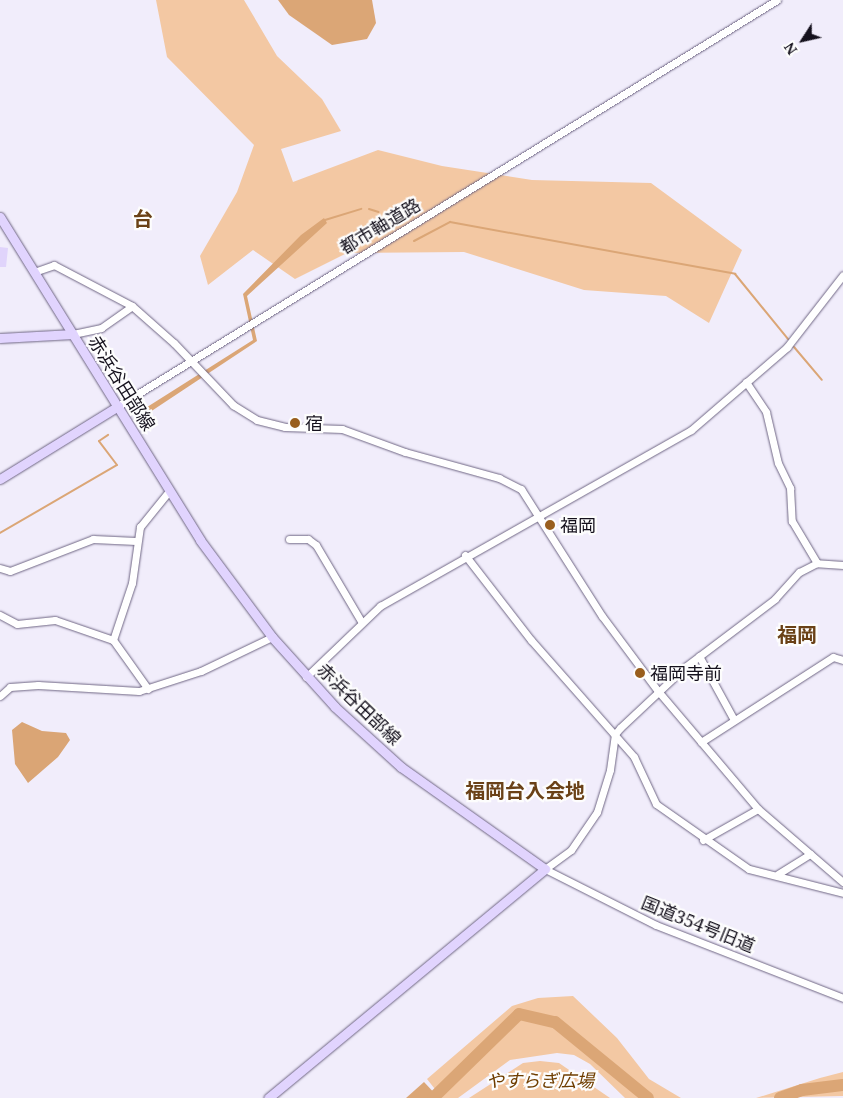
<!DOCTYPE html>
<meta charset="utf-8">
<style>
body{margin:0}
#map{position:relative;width:843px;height:1098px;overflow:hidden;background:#f1edfb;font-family:"Noto Serif","Noto Sans JP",serif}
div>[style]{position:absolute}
.green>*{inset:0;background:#f3c8a3}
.forest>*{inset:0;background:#daa575}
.water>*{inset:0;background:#dba676}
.stream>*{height:2px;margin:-1px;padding:0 1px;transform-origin:1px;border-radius:1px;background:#dba676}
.river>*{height:12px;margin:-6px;padding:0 6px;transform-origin:6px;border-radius:6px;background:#dba676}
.building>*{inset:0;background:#e0d4fb}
.roads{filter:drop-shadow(0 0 1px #6f6684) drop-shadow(0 0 1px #6f6684)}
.minor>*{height:7px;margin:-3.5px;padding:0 3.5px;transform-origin:3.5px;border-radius:3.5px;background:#fff}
.major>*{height:9px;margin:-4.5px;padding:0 4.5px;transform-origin:4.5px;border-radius:4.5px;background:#e1d4fe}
.dots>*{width:14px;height:14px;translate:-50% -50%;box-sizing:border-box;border:2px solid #fdfdfd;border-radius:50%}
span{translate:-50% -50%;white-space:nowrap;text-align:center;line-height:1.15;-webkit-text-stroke:4.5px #fdfdfd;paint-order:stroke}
.street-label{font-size:18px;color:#15111d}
.poi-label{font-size:18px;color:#15111d}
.left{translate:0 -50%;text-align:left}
.park-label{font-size:18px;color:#6f3e00;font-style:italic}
.quarter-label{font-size:20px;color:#6a4117;font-weight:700}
.north{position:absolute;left:778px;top:15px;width:50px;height:50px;-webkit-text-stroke:4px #fdfdfd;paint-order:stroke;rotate:235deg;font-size:14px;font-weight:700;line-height:20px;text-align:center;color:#15111d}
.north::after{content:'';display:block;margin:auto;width:18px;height:22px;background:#15111d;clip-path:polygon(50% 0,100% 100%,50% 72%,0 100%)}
</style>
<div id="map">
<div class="green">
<div style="clip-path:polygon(156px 0,244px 0,277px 56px,322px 99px,341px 131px,281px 149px,293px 182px,378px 150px,442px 166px,532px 180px,651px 183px,742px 250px,709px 323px,666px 296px,584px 290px,464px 252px,347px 253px,295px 279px,253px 250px,208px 285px,200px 256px,237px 192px,254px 145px,167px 57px)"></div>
<div style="clip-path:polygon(573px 996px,617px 1038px,649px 1079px,681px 1098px,625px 1098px,590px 1064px,574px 1055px,557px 1053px,510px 1060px,458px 1098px,442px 1098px,427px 1079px,512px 1006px,538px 998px)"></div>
<div style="clip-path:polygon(540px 1061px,559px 1063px,610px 1098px,469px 1098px,523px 1063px)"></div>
<div style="clip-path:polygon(843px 1072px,843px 1096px,756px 1098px,820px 1078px)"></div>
</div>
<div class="forest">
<div style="clip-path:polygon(22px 722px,42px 731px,66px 733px,70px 740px,58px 757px,28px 783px,15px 764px,12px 730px)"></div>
</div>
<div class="water">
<div style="clip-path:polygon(278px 0,372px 0,376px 23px,367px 39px,332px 45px,289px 15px)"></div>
<div style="clip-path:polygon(324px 218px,327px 223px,247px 296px,257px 341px,147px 414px,144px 409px,253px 340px,243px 294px,301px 235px)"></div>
<div style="clip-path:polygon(424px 1082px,439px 1098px,406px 1098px)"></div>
</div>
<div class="stream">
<div style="left:369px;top:209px;width:10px;rotate:17deg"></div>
<div style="left:325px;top:220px;width:38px;rotate:-17deg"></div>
<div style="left:414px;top:241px;width:41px;rotate:-27.8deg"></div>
<div style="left:450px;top:222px;width:290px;rotate:10.3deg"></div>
<div style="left:735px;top:274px;width:84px;rotate:50.8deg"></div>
<div style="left:794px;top:347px;width:43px;rotate:49.7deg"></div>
<div style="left:0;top:533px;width:135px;rotate:-30.2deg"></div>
<div style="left:117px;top:465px;width:30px;rotate:-127deg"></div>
<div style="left:99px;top:441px;width:11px;rotate:-34deg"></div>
</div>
<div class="river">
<div style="left:433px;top:1098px;width:120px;rotate:-44.3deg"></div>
<div style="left:519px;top:1014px;width:37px;rotate:13deg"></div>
<div style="left:555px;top:1022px;width:120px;rotate:39.3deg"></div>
<div style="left:780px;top:1098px;width:23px;rotate:-20deg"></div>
<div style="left:802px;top:1090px;width:41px;rotate:-7deg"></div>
</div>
<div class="building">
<div style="clip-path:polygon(0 247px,8px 248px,6px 267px,0 267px)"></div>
</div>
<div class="roads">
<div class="minor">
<div style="left:34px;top:272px;width:21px;rotate:-19deg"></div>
<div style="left:54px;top:265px;width:88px;rotate:27.7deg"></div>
<div style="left:132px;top:306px;width:56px;rotate:41.4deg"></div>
<div style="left:174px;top:343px;width:86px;rotate:46.4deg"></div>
<div style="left:233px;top:405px;width:28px;rotate:32deg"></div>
<div style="left:257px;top:420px;width:29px;rotate:14deg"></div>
<div style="left:285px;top:427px;width:57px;rotate:2deg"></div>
<div style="left:342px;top:429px;width:67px;rotate:20.1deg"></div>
<div style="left:405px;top:452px;width:98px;rotate:15.5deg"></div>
<div style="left:499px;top:478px;width:25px;rotate:27deg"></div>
<div style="left:521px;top:489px;width:151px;rotate:57.5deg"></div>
<div style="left:602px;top:616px;width:94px;rotate:53.3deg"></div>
<div style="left:658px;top:691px;width:155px;rotate:49.7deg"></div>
<div style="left:758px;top:809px;width:112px;rotate:40.7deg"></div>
<div style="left:73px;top:334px;width:29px;rotate:-12deg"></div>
<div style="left:101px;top:328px;width:38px;rotate:-35deg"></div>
<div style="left:746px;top:382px;width:36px;rotate:56deg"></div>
<div style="left:766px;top:412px;width:52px;rotate:76.8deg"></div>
<div style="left:778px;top:463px;width:28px;rotate:64deg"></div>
<div style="left:790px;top:488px;width:33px;rotate:87deg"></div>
<div style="left:792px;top:521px;width:49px;rotate:59.2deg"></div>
<div style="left:118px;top:406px;width:774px;rotate:-31.64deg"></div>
<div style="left:289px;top:539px;width:19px"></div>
<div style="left:308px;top:539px;width:10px;rotate:37deg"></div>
<div style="left:316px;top:545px;width:88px;rotate:59.4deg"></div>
<div style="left:465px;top:555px;width:108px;rotate:52.2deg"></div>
<div style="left:531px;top:640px;width:156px;rotate:48.6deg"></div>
<div style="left:634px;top:757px;width:52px;rotate:64.9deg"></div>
<div style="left:656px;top:804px;width:113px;rotate:35deg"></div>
<div style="left:749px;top:869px;width:97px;rotate:14.3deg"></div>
<div style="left:843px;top:565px;width:26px;rotate:-176deg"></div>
<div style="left:817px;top:563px;width:20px;rotate:153deg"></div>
<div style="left:799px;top:572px;width:36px;rotate:132deg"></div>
<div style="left:775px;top:599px;width:113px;rotate:142.9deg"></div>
<div style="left:685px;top:667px;width:89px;rotate:136.8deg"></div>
<div style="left:620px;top:728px;width:8px;rotate:130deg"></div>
<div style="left:615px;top:734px;width:36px;rotate:98deg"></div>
<div style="left:610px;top:770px;width:44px;rotate:107.2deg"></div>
<div style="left:597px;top:812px;width:46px;rotate:124.4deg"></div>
<div style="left:571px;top:850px;width:32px;rotate:144deg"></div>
<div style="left:545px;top:869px;width:124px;rotate:26.8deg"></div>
<div style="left:656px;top:925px;width:201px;rotate:21.3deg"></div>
<div style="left:0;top:568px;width:10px;rotate:17deg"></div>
<div style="left:10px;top:571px;width:89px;rotate:-21.1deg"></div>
<div style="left:93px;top:539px;width:43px;rotate:2.7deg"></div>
<div style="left:0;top:615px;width:19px;rotate:28deg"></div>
<div style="left:17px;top:624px;width:38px;rotate:-6deg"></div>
<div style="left:55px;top:620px;width:61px;rotate:19deg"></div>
<div style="left:699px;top:656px;width:73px;rotate:61.3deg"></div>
<div style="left:306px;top:677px;width:103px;rotate:-43.8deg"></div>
<div style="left:380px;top:606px;width:357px;rotate:-29.5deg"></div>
<div style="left:691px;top:430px;width:127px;rotate:-40.8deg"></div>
<div style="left:787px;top:347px;width:91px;rotate:-52.1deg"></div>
<div style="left:148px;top:689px;width:60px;rotate:-125.5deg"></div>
<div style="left:113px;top:640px;width:60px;rotate:-71.6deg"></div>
<div style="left:132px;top:583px;width:57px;rotate:-81.9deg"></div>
<div style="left:140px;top:527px;width:46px;rotate:-51.1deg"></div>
<div style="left:0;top:696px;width:13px;rotate:-42deg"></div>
<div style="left:10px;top:687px;width:28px;rotate:-4deg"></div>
<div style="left:38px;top:685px;width:101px;rotate:3.4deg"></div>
<div style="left:139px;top:691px;width:65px;rotate:-17.9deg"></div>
<div style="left:201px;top:671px;width:79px;rotate:-25.6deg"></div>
<div style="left:701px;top:742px;width:157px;rotate:-32.8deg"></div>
<div style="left:833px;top:657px;width:10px;rotate:17deg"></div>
<div style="left:703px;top:840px;width:63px;rotate:-29.4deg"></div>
<div style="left:778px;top:874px;width:38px;rotate:-32deg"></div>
</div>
<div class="major">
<div style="left:0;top:217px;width:380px;rotate:58.2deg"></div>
<div style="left:200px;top:540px;width:121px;rotate:53.4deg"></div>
<div style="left:272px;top:637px;width:94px;rotate:48deg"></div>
<div style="left:335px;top:707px;width:89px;rotate:42.3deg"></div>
<div style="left:401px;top:767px;width:176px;rotate:35.3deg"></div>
<div style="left:545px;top:869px;width:359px;rotate:140.4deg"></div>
<div style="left:0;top:338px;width:73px;rotate:-3.1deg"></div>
<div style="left:0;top:479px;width:139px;rotate:-31.7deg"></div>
</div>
</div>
<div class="dots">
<div style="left:295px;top:423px;background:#995e1d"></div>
<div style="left:550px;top:525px;background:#995e1d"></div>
<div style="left:640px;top:673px;background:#995e1d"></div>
</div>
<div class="street-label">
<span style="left:380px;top:226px;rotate:-31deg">都市軸道路</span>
<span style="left:122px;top:383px;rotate:58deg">赤浜谷田部線</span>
<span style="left:359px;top:704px;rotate:44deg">赤浜谷田部線</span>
<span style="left:698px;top:924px;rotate:22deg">国道354号旧道</span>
</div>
<div class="poi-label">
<span class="left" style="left:305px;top:423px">宿</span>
<span class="left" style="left:560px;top:525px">福岡</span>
<span class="left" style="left:650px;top:673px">福岡寺前</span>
</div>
<div class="park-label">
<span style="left:540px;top:1080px">やすらぎ広場</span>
</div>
<div class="quarter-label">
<span style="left:143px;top:218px">台</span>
<span style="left:797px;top:634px">福岡</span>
<span style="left:525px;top:790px">福岡台入会地</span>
</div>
<div class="north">N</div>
</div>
